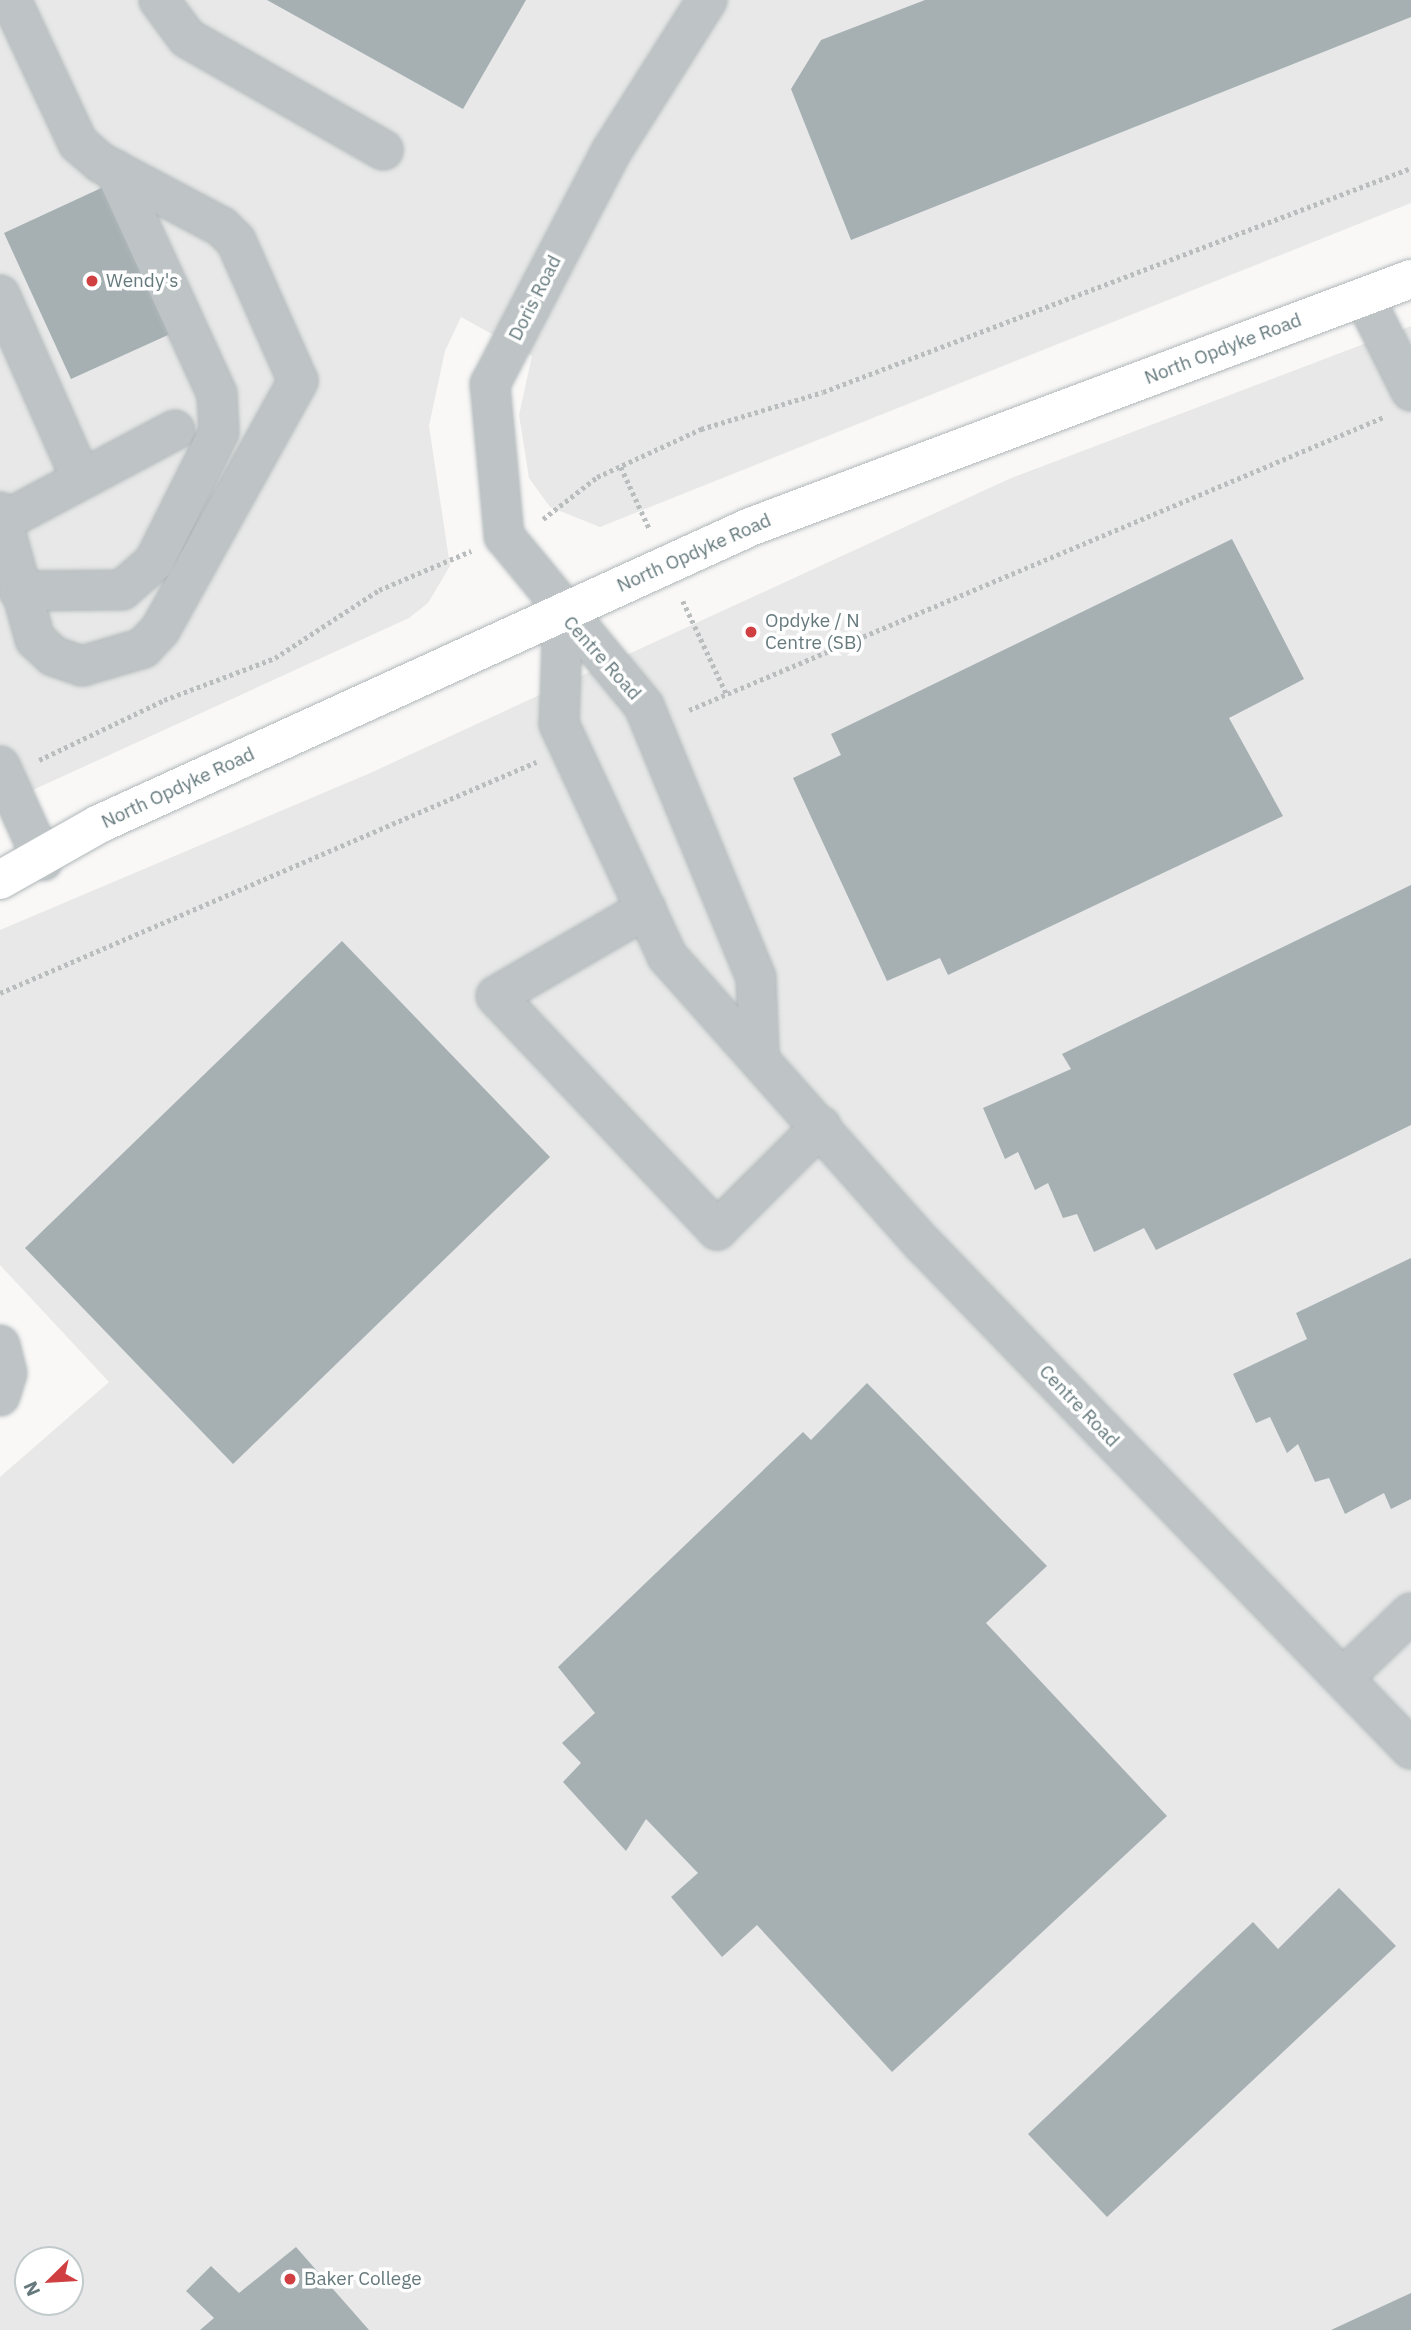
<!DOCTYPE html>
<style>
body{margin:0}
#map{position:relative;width:1411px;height:2330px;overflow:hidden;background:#f9f8f7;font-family:"IBM Plex Sans",sans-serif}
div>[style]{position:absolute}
.built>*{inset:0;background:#e7e8e7}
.building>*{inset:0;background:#a6b0b3}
.path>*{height:4.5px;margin-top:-2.25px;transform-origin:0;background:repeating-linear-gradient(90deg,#b9bdbe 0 3.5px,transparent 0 7px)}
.roads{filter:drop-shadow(0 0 2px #b0b7b9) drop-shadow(0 0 2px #b0b7b9)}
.minor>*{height:38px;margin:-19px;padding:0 19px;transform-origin:19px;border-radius:19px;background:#bec4c6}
.major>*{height:38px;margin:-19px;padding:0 19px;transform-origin:19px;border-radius:19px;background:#fff}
.dots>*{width:19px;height:19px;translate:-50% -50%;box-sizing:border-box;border:4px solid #fff;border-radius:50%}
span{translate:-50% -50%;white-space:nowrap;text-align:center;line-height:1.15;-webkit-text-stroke:7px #fff;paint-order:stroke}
.poi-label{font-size:19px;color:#667a7e}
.left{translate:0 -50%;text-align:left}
.street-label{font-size:19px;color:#667a7e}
.north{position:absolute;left:14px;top:2246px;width:70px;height:70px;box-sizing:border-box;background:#fff;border:2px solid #c2cacb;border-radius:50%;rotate:246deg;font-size:19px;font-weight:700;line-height:28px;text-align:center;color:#667a7e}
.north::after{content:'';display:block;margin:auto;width:24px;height:32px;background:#d04043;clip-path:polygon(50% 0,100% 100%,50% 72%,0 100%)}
</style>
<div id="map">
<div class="built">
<div style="clip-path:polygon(0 0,1411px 0,1411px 203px,600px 527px,550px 507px,529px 478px,519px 415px,532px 356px,461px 317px,445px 351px,429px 426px,450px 566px,428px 603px,409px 618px,0 805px)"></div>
<div style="clip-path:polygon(evenodd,1411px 326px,1411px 2330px,0 2330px,0 1477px,109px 1382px,0 1265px,0 930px,368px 774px,1009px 479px,1411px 326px,28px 2260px,70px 2260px,70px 2302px,28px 2302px,28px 2260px)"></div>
</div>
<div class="building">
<div style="clip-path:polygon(267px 0,526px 0,463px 109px)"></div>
<div style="clip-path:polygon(925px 0,1411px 0,1411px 17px,851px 240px,791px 89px,821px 40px)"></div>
<div style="clip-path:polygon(112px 183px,179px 330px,71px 379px,4px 233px)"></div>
<div style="clip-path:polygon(1232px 539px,1304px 679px,1229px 718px,1283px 816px,948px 975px,940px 958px,887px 981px,793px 778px,841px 755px,831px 734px)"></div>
<div style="clip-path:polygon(1411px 885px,1411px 1125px,1156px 1250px,1144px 1228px,1094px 1252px,1077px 1214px,1063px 1218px,1048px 1183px,1035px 1190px,1018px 1152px,1005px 1159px,983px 1108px,1071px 1069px,1062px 1054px)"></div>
<div style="clip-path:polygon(342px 941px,550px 1157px,233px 1464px,25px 1248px)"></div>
<div style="clip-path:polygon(1411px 1258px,1411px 1499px,1391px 1509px,1384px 1493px,1345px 1514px,1329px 1478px,1315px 1482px,1298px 1444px,1287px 1453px,1270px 1417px,1256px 1423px,1233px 1374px,1307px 1339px,1296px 1313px)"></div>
<div style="clip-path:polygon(867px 1383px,1047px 1566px,986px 1623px,1167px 1816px,892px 2072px,757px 1925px,722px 1957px,671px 1897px,698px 1873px,646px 1819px,626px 1851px,563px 1782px,581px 1763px,562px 1743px,595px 1713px,558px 1667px,803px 1432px,811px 1440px)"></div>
<div style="clip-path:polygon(1339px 1888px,1396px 1946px,1107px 2217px,1028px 2134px,1253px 1922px,1278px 1949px)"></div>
<div style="clip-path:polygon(296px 2247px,369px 2330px,200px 2330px,214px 2318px,186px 2291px,211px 2266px,239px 2293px)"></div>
<div style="clip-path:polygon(1411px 2293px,1411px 2330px,1331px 2330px)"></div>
</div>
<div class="path">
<div style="left:621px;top:467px;width:69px;rotate:65.3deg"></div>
<div style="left:543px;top:519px;width:68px;rotate:-37.9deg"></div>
<div style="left:597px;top:477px;width:115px;rotate:-24.8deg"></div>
<div style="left:701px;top:429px;width:127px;rotate:-16.9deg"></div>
<div style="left:823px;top:392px;width:629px;rotate:-20.85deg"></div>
<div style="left:683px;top:601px;width:104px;rotate:64.9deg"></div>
<div style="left:689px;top:710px;width:754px;rotate:-22.86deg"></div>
<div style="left:39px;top:760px;width:139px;rotate:-25.6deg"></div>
<div style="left:164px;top:700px;width:119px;rotate:-20.7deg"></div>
<div style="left:275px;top:658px;width:124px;rotate:-33.2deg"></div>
<div style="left:379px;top:590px;width:100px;rotate:-23deg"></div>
<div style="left:0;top:993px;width:584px;rotate:-23.31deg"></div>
</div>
<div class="roads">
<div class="minor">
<div style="left:159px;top:0;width:47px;rotate:53.6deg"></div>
<div style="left:187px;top:38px;width:226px;rotate:29.7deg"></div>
<div style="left:707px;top:0;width:178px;rotate:122.3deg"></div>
<div style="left:612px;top:150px;width:264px;rotate:117.5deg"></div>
<div style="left:490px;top:384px;width:153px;rotate:84.7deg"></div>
<div style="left:504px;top:536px;width:220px;rotate:50.5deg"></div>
<div style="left:644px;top:706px;width:294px;rotate:67.6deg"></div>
<div style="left:756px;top:978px;width:74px;rotate:87.7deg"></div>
<div style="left:0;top:295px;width:198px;rotate:66.2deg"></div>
<div style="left:1364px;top:297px;width:105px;rotate:63.4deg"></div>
<div style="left:0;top:512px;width:132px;rotate:74.6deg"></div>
<div style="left:35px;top:639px;width:25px;rotate:43deg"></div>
<div style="left:53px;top:656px;width:31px;rotate:19deg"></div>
<div style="left:82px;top:666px;width:64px;rotate:-16.4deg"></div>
<div style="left:143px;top:648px;width:25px;rotate:-47deg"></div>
<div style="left:160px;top:630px;width:285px;rotate:-61deg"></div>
<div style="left:298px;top:381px;width:153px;rotate:-113.9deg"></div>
<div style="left:236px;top:241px;width:20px;rotate:-135deg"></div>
<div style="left:222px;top:227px;width:137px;rotate:-152.1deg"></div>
<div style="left:101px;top:163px;width:30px;rotate:-139deg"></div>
<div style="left:78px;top:143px;width:158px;rotate:-115.1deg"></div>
<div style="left:0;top:523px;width:198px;rotate:-28deg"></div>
<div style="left:19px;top:591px;width:103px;rotate:-0.6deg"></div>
<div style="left:122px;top:590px;width:43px;rotate:-41.2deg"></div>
<div style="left:154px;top:562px;width:145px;rotate:-63.4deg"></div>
<div style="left:219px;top:432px;width:38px;rotate:-93deg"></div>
<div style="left:217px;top:394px;width:247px;rotate:-114.6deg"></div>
<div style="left:563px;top:611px;width:113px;rotate:92deg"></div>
<div style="left:559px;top:724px;width:256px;rotate:65deg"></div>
<div style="left:667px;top:956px;width:387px;rotate:48.4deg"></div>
<div style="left:924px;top:1245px;width:701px;rotate:45.98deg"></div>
<div style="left:0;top:766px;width:104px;rotate:65.6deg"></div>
<div style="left:646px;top:909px;width:173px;rotate:149.9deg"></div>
<div style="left:496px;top:996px;width:322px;rotate:46.6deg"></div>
<div style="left:717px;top:1230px;width:147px;rotate:-45deg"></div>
<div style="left:0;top:1345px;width:29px;rotate:76deg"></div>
<div style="left:7px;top:1373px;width:24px;rotate:107deg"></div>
<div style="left:1343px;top:1678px;width:94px;rotate:-43.7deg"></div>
</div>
<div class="major">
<div style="left:0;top:880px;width:114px;rotate:-29.5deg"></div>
<div style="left:99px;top:824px;width:716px;rotate:-24.52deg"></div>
<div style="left:750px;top:527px;width:706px;rotate:-20.57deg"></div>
</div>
</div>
<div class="dots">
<div style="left:92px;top:281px;background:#d04043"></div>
<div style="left:751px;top:632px;background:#d04043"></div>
<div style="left:290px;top:2279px;background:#d04043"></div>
</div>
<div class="poi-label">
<span class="left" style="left:106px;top:281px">Wendy's</span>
<span class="left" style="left:765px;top:632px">Opdyke / N<br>Centre (SB)</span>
<span class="left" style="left:304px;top:2279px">Baker College</span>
</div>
<div class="street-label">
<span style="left:535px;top:298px;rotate:-63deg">Doris Road</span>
<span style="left:1223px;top:349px;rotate:-21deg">North Opdyke Road</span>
<span style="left:694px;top:553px;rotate:-24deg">North Opdyke Road</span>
<span style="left:602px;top:658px;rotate:48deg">Centre Road</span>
<span style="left:178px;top:788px;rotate:-25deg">North Opdyke Road</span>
<span style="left:1079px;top:1406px;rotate:46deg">Centre Road</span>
</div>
<div class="north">N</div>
</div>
